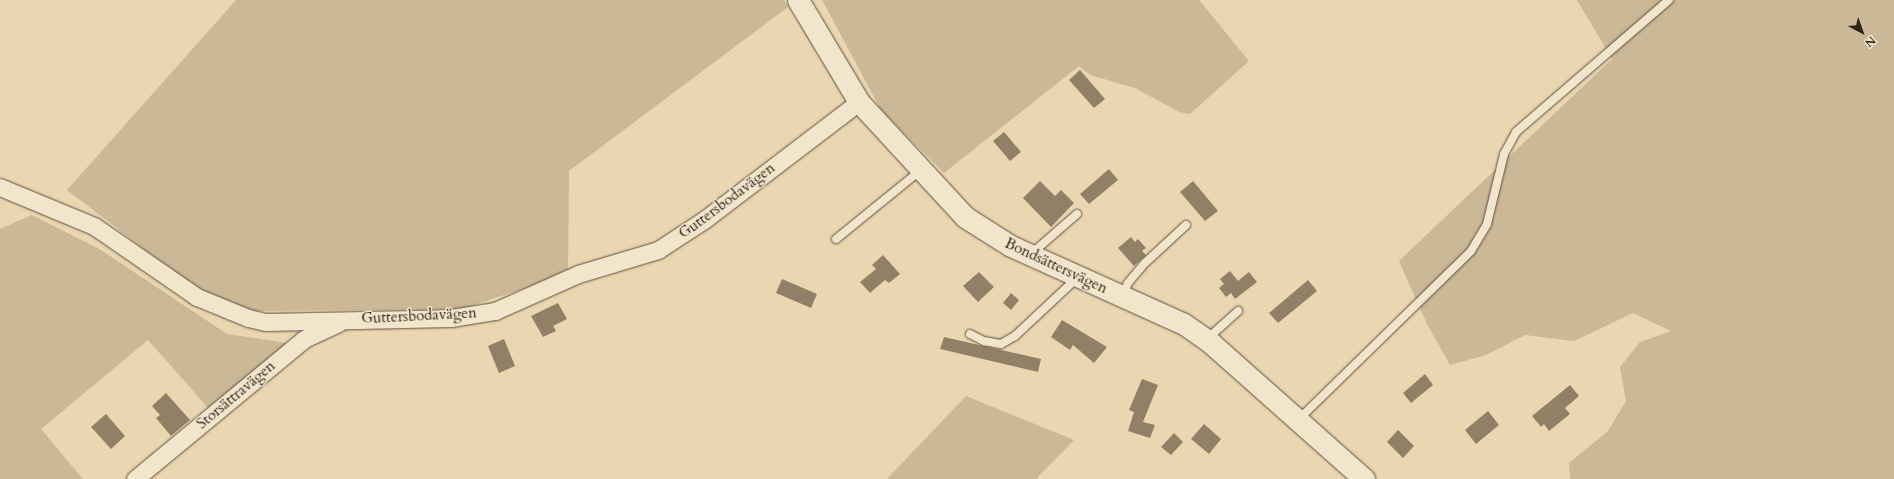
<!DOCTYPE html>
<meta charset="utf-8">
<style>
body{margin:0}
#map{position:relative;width:1894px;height:479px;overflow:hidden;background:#ead7b1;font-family:Cardo,serif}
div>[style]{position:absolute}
.green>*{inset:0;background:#cab896}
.building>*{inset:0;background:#918066}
.roads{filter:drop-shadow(0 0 1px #5e4f3c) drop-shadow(0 0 1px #5e4f3c)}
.service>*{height:8px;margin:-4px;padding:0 4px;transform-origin:4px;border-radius:4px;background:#f1e5cc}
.minor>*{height:17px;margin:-8.5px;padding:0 8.5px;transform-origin:8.5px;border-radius:8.5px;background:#f1e5cc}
.tertiary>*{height:21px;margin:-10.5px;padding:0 10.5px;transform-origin:10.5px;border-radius:10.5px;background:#f1e5cc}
span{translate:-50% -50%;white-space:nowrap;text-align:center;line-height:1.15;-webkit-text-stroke:3px #f1e5cc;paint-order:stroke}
.street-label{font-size:15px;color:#302215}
.north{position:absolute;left:1842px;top:12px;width:40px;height:40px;-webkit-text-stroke:3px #f1e5cc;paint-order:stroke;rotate:139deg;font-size:11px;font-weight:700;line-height:16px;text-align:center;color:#302215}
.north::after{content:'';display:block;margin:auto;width:14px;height:18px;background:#302215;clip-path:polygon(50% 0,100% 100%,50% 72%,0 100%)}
</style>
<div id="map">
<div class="green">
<div style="clip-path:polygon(236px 0,784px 0,788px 7px,569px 171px,568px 274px,461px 309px,244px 311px,187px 282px,67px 190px)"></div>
<div style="clip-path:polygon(822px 0,1199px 0,1249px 61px,1190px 114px,1179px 112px,1135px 88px,1090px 75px,1079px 66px,944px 173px,881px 110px)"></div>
<div style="clip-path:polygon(1577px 0,1894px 0,1894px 479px,1570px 479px,1569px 463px,1608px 431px,1626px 401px,1620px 367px,1640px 342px,1671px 331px,1633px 313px,1574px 341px,1525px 335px,1486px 355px,1450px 365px,1427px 324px,1399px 261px,1612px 59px)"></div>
<div style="clip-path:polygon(32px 215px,101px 250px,227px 334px,287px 343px,210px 410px,148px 340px,41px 429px,83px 479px,0 479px,0 229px)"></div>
<div style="clip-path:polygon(966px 396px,1074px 440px,1036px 479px,887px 479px)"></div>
</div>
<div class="building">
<div style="clip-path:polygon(1080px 70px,1105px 99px,1094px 108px,1069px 80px)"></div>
<div style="clip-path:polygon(1004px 132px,1021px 152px,1010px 161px,993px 141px)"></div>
<div style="clip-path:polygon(1109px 169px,1118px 180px,1089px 204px,1080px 194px)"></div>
<div style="clip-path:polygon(1040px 181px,1055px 196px,1061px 190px,1074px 203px,1051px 227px,1023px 198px)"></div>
<div style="clip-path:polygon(1193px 181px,1218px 211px,1205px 221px,1180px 192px)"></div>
<div style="clip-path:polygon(1131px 237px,1135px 242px,1138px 239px,1146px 248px,1142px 251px,1146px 255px,1134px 266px,1118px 248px)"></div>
<div style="clip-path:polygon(883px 255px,900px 274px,889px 283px,885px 280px,870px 293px,860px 282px,876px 269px,872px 265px)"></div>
<div style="clip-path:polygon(1230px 271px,1238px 281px,1249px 272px,1257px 282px,1235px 299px,1231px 293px,1226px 297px,1219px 288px,1224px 284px,1220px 279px)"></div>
<div style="clip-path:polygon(979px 272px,994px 287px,978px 302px,963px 286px)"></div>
<div style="clip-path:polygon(782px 279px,817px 294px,811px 308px,776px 293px)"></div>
<div style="clip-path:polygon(1308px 280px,1317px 291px,1278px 323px,1269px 313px)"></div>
<div style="clip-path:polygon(1011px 293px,1019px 300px,1011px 310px,1003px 303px)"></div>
<div style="clip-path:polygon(558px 303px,567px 319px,553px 326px,556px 331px,543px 337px,531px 316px)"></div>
<div style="clip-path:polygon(1062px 320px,1107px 347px,1094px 363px,1073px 345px,1070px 350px,1051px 337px)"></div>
<div style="clip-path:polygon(944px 337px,1041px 359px,1038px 372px,940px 349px)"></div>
<div style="clip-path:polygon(504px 339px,515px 366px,499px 373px,488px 346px)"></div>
<div style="clip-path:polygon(1425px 374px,1433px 385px,1411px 403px,1403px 393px)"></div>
<div style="clip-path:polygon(1142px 379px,1158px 385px,1143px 422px,1155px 425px,1150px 438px,1128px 431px,1134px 412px,1129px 410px)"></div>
<div style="clip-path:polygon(1570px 385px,1579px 396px,1565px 408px,1570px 414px,1549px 431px,1544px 424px,1541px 427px,1532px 416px)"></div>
<div style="clip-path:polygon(166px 393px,190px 420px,171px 436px,156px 418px,160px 415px,152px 406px)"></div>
<div style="clip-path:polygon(1488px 411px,1499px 425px,1476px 444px,1465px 430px)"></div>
<div style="clip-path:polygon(106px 414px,125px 436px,111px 449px,91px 427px)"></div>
<div style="clip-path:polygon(1204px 424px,1221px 439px,1209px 454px,1191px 439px)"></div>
<div style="clip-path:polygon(1398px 430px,1414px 446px,1403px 458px,1387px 442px)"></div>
<div style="clip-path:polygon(1174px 433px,1183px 442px,1171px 455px,1161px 447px)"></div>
</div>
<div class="roads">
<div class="service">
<div style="left:836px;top:239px;width:109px;rotate:-39.1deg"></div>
<div style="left:1031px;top:254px;width:61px;rotate:-41deg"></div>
<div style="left:1122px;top:296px;width:14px;rotate:-65deg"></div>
<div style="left:1128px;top:283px;width:26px;rotate:-50deg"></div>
<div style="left:1145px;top:263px;width:56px;rotate:-42.8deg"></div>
<div style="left:970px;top:334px;width:16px;rotate:27deg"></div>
<div style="left:984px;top:341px;width:17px;rotate:10deg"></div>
<div style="left:1001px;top:344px;width:16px;rotate:-30deg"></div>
<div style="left:1015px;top:336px;width:86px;rotate:-43.1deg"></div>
<div style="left:1207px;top:339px;width:42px;rotate:-42.1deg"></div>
<div style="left:1299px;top:419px;width:240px;rotate:-44.3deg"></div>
<div style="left:1471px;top:251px;width:31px;rotate:-59deg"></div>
<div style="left:1487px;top:224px;width:72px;rotate:-76.3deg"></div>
<div style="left:1504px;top:154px;width:25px;rotate:-61deg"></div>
<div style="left:1516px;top:132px;width:202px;rotate:-40.8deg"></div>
</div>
<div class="minor">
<div style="left:0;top:187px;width:102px;rotate:22.5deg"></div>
<div style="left:94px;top:226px;width:125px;rotate:34.6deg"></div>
<div style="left:197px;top:297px;width:55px;rotate:22.4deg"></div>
<div style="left:248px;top:318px;width:18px;rotate:13deg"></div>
<div style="left:266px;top:322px;width:185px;rotate:-1.2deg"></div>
<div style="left:451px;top:318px;width:45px;rotate:-9deg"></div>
<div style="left:495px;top:311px;width:91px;rotate:-24deg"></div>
<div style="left:578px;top:274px;width:84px;rotate:-16.7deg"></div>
<div style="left:658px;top:250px;width:55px;rotate:-33.1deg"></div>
<div style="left:704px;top:220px;width:195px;rotate:-37.3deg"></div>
<div style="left:135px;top:479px;width:219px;rotate:-39.6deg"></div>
<div style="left:304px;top:339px;width:38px;rotate:-25deg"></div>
</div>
<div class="tertiary">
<div style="left:798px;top:0;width:119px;rotate:59.1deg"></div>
<div style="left:859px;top:102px;width:156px;rotate:47.3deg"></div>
<div style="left:965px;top:217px;width:54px;rotate:32.2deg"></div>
<div style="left:1011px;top:246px;width:190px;rotate:24.3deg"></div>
<div style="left:1184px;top:324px;width:33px;rotate:35deg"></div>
<div style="left:1211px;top:343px;width:205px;rotate:41.6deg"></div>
</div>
</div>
<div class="street-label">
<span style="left:727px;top:201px;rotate:-37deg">Guttersbodavägen</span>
<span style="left:1056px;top:266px;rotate:25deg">Bondsättersvägen</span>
<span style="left:419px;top:316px;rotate:-3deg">Guttersbodavägen</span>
<span style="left:236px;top:395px;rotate:-40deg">Storsättravägen</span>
</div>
<div class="north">N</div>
</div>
